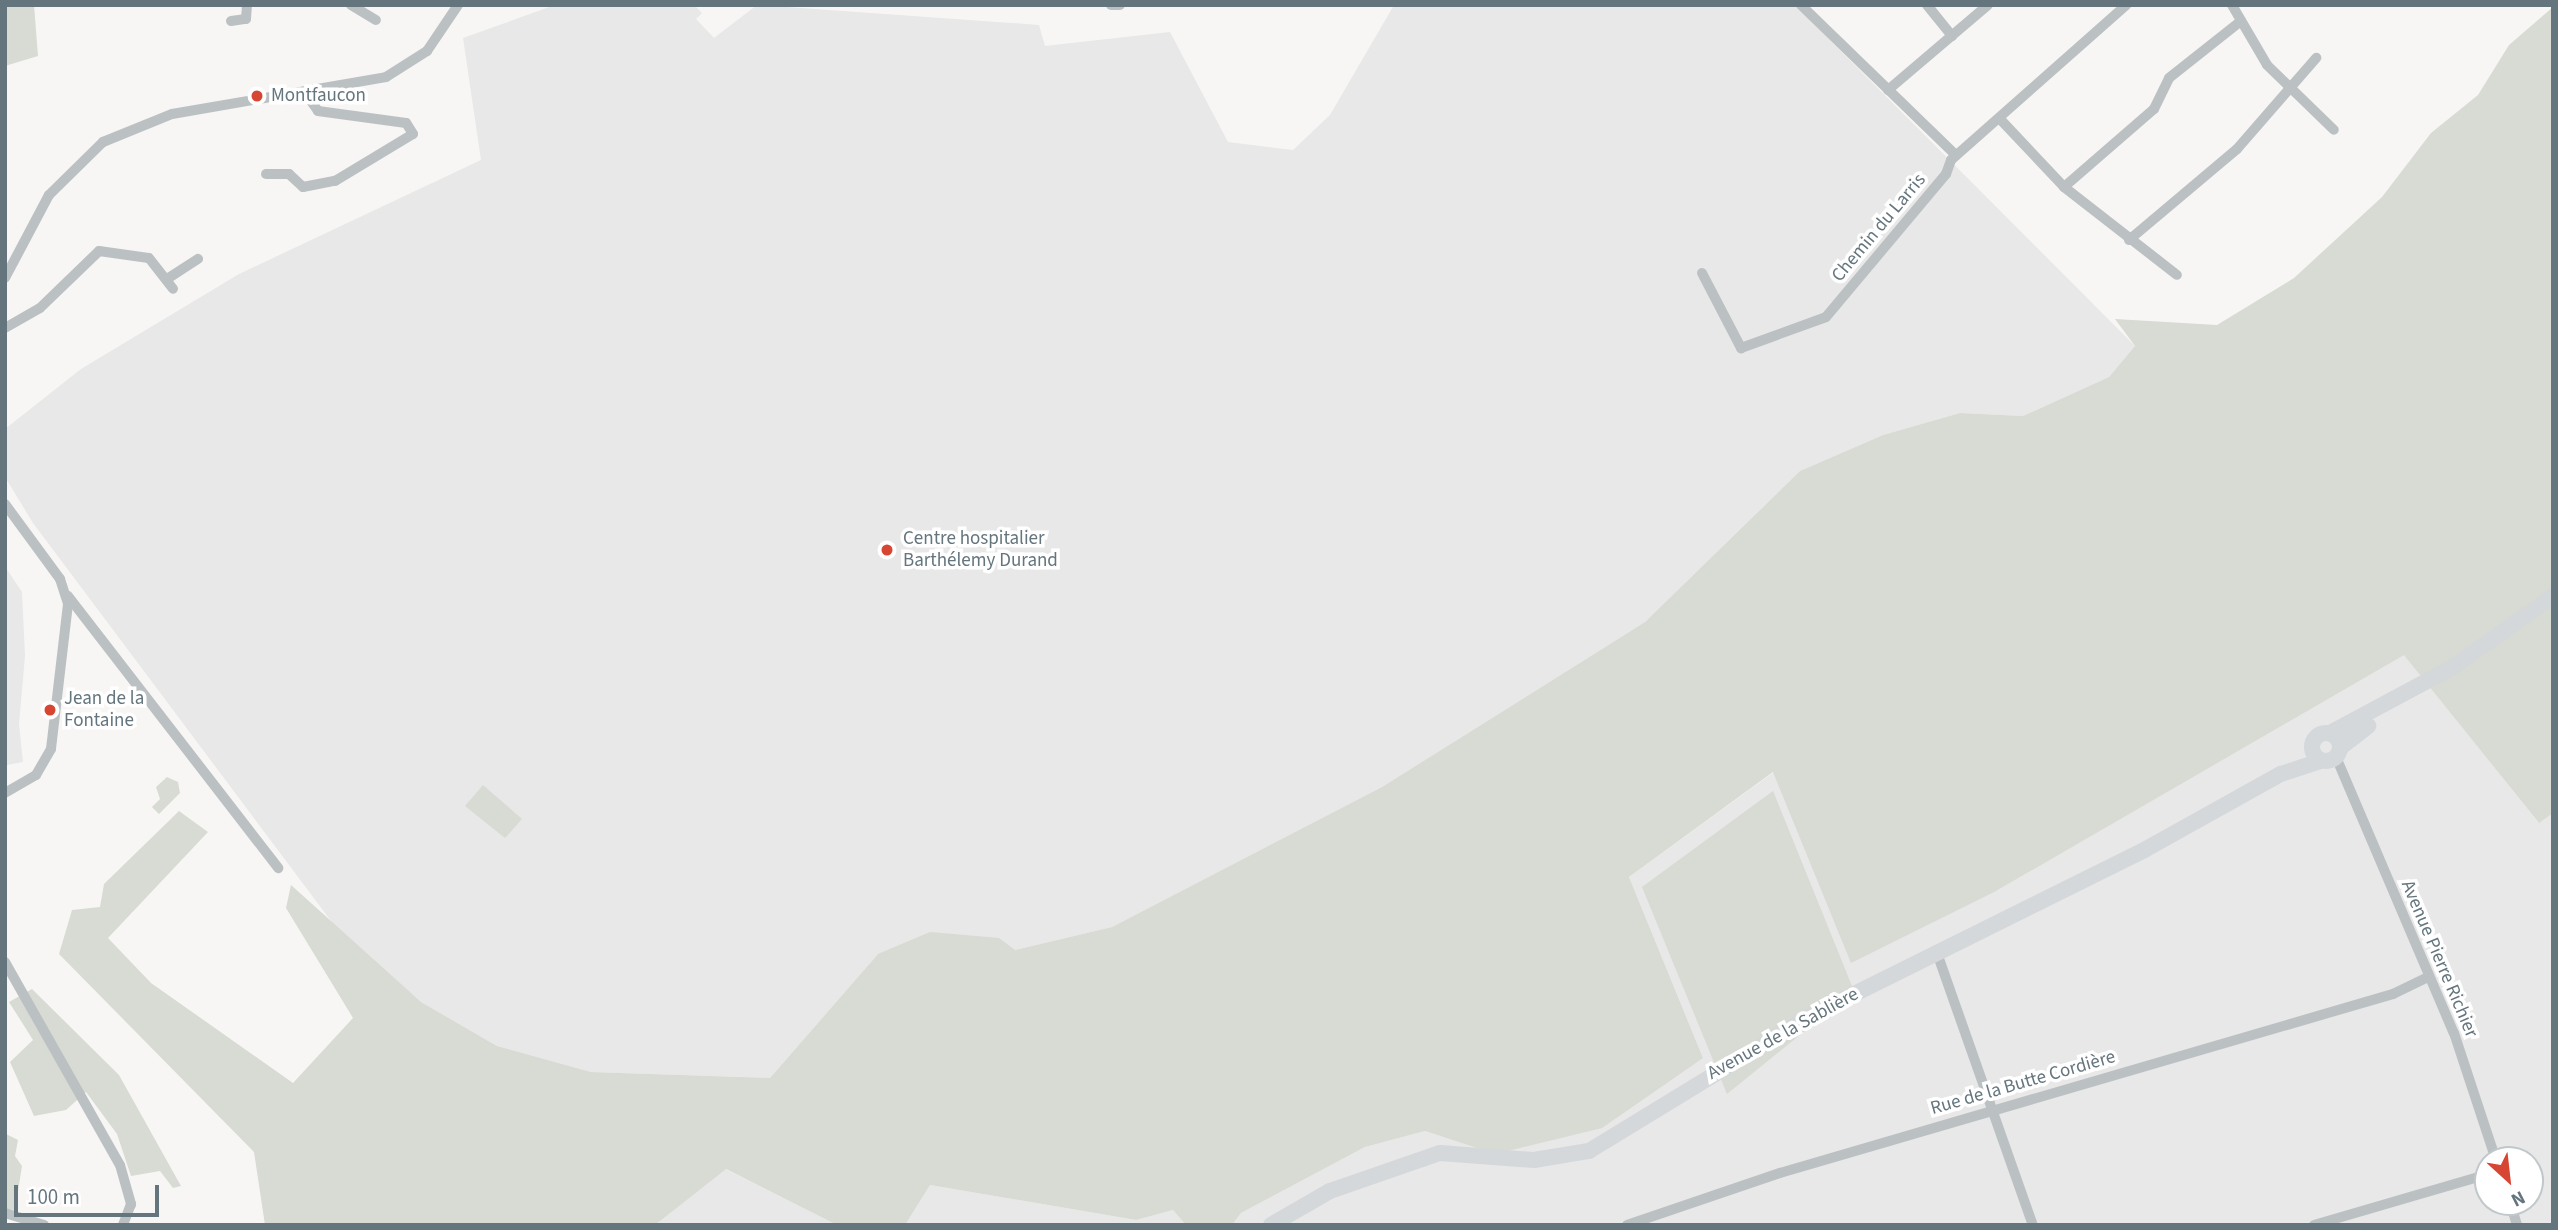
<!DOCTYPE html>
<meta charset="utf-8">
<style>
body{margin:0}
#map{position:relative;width:2558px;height:1230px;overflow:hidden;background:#f7f6f4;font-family:"Source Sans 3",sans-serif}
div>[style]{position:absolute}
.built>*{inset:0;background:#e7e8e7}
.green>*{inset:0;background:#d7dbd3}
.street>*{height:10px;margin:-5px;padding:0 5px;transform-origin:5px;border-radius:5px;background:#bbc1c3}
.secondary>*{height:16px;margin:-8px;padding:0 8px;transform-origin:8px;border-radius:8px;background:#d4d8db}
.secondary>.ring{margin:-8px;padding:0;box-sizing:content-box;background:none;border:16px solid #d4d8db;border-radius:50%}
.dots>*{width:19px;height:19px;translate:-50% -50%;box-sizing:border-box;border:4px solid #fff;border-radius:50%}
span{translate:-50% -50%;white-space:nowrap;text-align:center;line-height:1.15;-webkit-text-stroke:7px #fff;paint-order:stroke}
.poi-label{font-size:19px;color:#64757d}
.left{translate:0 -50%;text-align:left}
.street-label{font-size:19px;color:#64757d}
.frame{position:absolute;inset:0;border:7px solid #64757d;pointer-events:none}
.north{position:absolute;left:2474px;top:1146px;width:70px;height:70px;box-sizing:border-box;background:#fff;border:2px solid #c1c8cb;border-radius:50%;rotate:153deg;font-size:19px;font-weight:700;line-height:28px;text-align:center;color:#64757d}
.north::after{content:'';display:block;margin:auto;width:24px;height:32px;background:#d74533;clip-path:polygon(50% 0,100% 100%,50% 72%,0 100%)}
.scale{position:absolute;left:14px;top:1185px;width:145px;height:32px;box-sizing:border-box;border:4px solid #64757d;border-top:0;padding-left:9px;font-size:21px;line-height:24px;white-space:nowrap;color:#64757d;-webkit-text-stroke:5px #fff;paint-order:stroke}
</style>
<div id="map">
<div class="built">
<div style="clip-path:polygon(555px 5px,694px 5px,702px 13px,696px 19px,714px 38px,757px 5px,1039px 25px,1045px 46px,1170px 32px,1228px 142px,1293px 150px,1330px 115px,1394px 5px,1795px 5px,2135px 346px,2109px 377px,2023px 416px,1960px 413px,1883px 435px,1800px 471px,1645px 622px,1382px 787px,1112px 927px,1015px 950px,878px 954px,770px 1078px,591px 1072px,497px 1046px,421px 1002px,340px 933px,33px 523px,5px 477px,5px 429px,81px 369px,239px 274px,481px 160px,463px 38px)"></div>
<div style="clip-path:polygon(6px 568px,22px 592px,25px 656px,19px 724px,23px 762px,7px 765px)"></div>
<div style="clip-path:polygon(evenodd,2404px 654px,2538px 822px,2553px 813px,2553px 1225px,1232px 1225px,1241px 1213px,1365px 1147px,1425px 1131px,1495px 1154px,1703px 1058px,1629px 877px,1774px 772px,1996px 891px,2404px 654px,2488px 1160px,2530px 1160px,2530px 1202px,2488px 1202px,2488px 1160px)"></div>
<div style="clip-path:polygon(725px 1169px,837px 1225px,655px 1225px)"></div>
<div style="clip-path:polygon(930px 1185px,1136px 1220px,1173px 1210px,1186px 1225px,905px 1225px)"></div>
</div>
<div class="green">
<div style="clip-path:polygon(5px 5px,34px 5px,38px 56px,5px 66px)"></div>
<div style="clip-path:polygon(2553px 7px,2553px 813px,2539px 823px,2404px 655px,1996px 891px,1851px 963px,1773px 772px,1629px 877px,1703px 1058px,1602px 1128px,1495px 1154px,1425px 1131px,1365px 1147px,1241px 1213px,1232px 1225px,1186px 1225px,1173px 1210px,1136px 1220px,930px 1185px,905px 1225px,837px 1225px,726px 1169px,655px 1225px,265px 1225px,254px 1152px,59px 954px,72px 910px,100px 907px,104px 884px,179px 811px,208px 832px,108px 938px,151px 983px,293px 1083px,353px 1018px,286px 908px,291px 885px,421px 1002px,497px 1046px,591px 1072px,770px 1078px,878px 954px,930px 932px,999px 938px,1015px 950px,1112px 927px,1382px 787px,1645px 622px,1800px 471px,1883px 435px,1960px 413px,2023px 416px,2109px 377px,2135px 346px,2115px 319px,2217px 325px,2294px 278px,2382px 197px,2431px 133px,2478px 95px,2509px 45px)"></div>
<div style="clip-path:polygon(167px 777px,178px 782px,180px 793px,159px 814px,152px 807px,160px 799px,156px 787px)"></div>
<div style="clip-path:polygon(483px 785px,522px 819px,505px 838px,465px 806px)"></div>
<div style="clip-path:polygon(1773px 791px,1854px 991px,1727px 1094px,1642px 887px)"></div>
<div style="clip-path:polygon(32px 989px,119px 1075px,181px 1186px,173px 1188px,160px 1171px,131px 1176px,117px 1134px,86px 1092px,66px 1110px,34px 1116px,10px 1062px,33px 1040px,9px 1002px)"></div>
<div style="clip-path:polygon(6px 1134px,18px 1140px,15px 1156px,22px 1166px,15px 1210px,5px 1209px)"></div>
</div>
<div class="street">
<div style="left:351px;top:5px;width:29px;rotate:31deg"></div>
<div style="left:1111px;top:5px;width:9px"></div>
<div style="left:1801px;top:5px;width:216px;rotate:44.1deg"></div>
<div style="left:1927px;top:5px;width:40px;rotate:51deg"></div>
<div style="left:2232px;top:5px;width:69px;rotate:59.7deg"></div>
<div style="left:2267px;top:65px;width:93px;rotate:44.1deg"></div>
<div style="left:231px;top:21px;width:15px;rotate:-8deg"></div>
<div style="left:246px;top:19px;width:14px;rotate:-86deg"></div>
<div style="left:1888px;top:90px;width:131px;rotate:-40.4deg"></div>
<div style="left:2000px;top:119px;width:93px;rotate:46.7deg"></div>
<div style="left:2064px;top:187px;width:143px;rotate:37.9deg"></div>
<div style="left:266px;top:174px;width:23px"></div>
<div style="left:289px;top:174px;width:19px;rotate:43deg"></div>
<div style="left:303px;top:187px;width:33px;rotate:-11deg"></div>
<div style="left:335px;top:181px;width:91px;rotate:-31.1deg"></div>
<div style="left:413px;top:134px;width:13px;rotate:-122deg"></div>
<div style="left:406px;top:123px;width:89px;rotate:-172.2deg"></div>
<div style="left:318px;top:111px;width:19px;rotate:-125deg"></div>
<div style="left:2064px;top:187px;width:119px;rotate:-40.9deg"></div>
<div style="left:2154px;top:109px;width:34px;rotate:-64deg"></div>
<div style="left:2169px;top:78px;width:92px;rotate:-38.4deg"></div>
<div style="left:2129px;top:240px;width:141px;rotate:-40.1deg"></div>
<div style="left:2237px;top:149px;width:121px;rotate:-49deg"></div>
<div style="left:1702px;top:273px;width:85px;rotate:62.5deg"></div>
<div style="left:1741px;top:348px;width:90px;rotate:-20deg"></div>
<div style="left:1826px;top:317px;width:187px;rotate:-50deg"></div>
<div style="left:1946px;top:174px;width:15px;rotate:-70deg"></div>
<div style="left:1951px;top:160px;width:234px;rotate:-41.5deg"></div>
<div style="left:5px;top:278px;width:94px;rotate:-62.1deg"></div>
<div style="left:49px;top:195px;width:76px;rotate:-44.5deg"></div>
<div style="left:103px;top:142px;width:74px;rotate:-22.1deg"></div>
<div style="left:172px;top:114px;width:217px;rotate:-9.8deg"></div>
<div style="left:386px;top:77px;width:49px;rotate:-32.4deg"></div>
<div style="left:427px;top:51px;width:55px;rotate:-56deg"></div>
<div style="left:167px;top:279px;width:37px;rotate:-33deg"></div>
<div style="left:5px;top:328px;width:40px;rotate:-29.7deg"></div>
<div style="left:40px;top:308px;width:82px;rotate:-44deg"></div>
<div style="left:99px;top:251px;width:50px;rotate:8deg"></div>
<div style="left:149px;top:258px;width:39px;rotate:52deg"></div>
<div style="left:5px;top:504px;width:93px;rotate:53.7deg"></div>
<div style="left:60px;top:579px;width:26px;rotate:72deg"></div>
<div style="left:68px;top:604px;width:146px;rotate:96.7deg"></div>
<div style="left:51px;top:749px;width:30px;rotate:120deg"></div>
<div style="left:36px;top:775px;width:36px;rotate:150deg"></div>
<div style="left:68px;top:596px;width:344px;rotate:52.3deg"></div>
<div style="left:2336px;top:757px;width:300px;rotate:66.9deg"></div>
<div style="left:2454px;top:1033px;width:134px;rotate:71.7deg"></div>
<div style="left:1937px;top:953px;width:288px;rotate:70.6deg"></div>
<div style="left:5px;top:962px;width:233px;rotate:60.5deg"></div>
<div style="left:120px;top:1165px;width:41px;rotate:74.2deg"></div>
<div style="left:131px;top:1204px;width:22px;rotate:111deg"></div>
<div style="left:2510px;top:1202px;width:24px;rotate:73deg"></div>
<div style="left:5px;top:1213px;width:41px;rotate:17.1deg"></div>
<div style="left:1627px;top:1225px;width:162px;rotate:-18.8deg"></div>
<div style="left:1780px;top:1173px;width:639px;rotate:-16.28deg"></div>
<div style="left:2393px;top:994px;width:39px;rotate:-26deg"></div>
<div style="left:2314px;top:1225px;width:181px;rotate:-16.3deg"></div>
</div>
<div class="secondary">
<div class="ring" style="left:2312px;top:733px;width:12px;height:12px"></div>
<div style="left:2330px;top:733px;width:140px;rotate:-28.2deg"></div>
<div style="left:2453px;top:667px;width:123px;rotate:-35.4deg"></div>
<div style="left:2340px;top:748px;width:36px;rotate:-38deg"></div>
<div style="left:1271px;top:1225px;width:68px;rotate:-30deg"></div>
<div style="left:1330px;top:1191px;width:116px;rotate:-19.1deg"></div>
<div style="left:1440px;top:1153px;width:94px;rotate:4.3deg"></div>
<div style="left:1534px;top:1160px;width:56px;rotate:-9.3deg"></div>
<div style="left:1589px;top:1151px;width:259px;rotate:-31.4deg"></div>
<div style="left:1810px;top:1016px;width:375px;rotate:-26.4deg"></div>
<div style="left:2146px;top:849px;width:154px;rotate:-29.1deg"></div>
<div style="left:2281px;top:774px;width:41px;rotate:-18.4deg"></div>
</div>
<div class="dots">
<div style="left:257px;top:96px;background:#d74533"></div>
<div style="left:887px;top:550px;background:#d74533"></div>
<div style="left:50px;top:710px;background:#d74533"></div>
</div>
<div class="poi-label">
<span class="left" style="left:271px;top:96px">Montfaucon</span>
<span class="left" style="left:903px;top:550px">Centre hospitalier<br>Barthélemy Durand</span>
<span class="left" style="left:64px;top:710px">Jean de la<br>Fontaine</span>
</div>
<div class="street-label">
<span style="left:1879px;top:228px;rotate:-50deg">Chemin du Larris</span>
<span style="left:2439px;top:959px;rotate:67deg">Avenue Pierre Richier</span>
<span style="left:1783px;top:1034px;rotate:-29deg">Avenue de la Sablière</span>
<span style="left:2023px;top:1083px;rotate:-16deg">Rue de la Butte Cordière</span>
</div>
<div class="frame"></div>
<div class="north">N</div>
<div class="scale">100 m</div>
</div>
